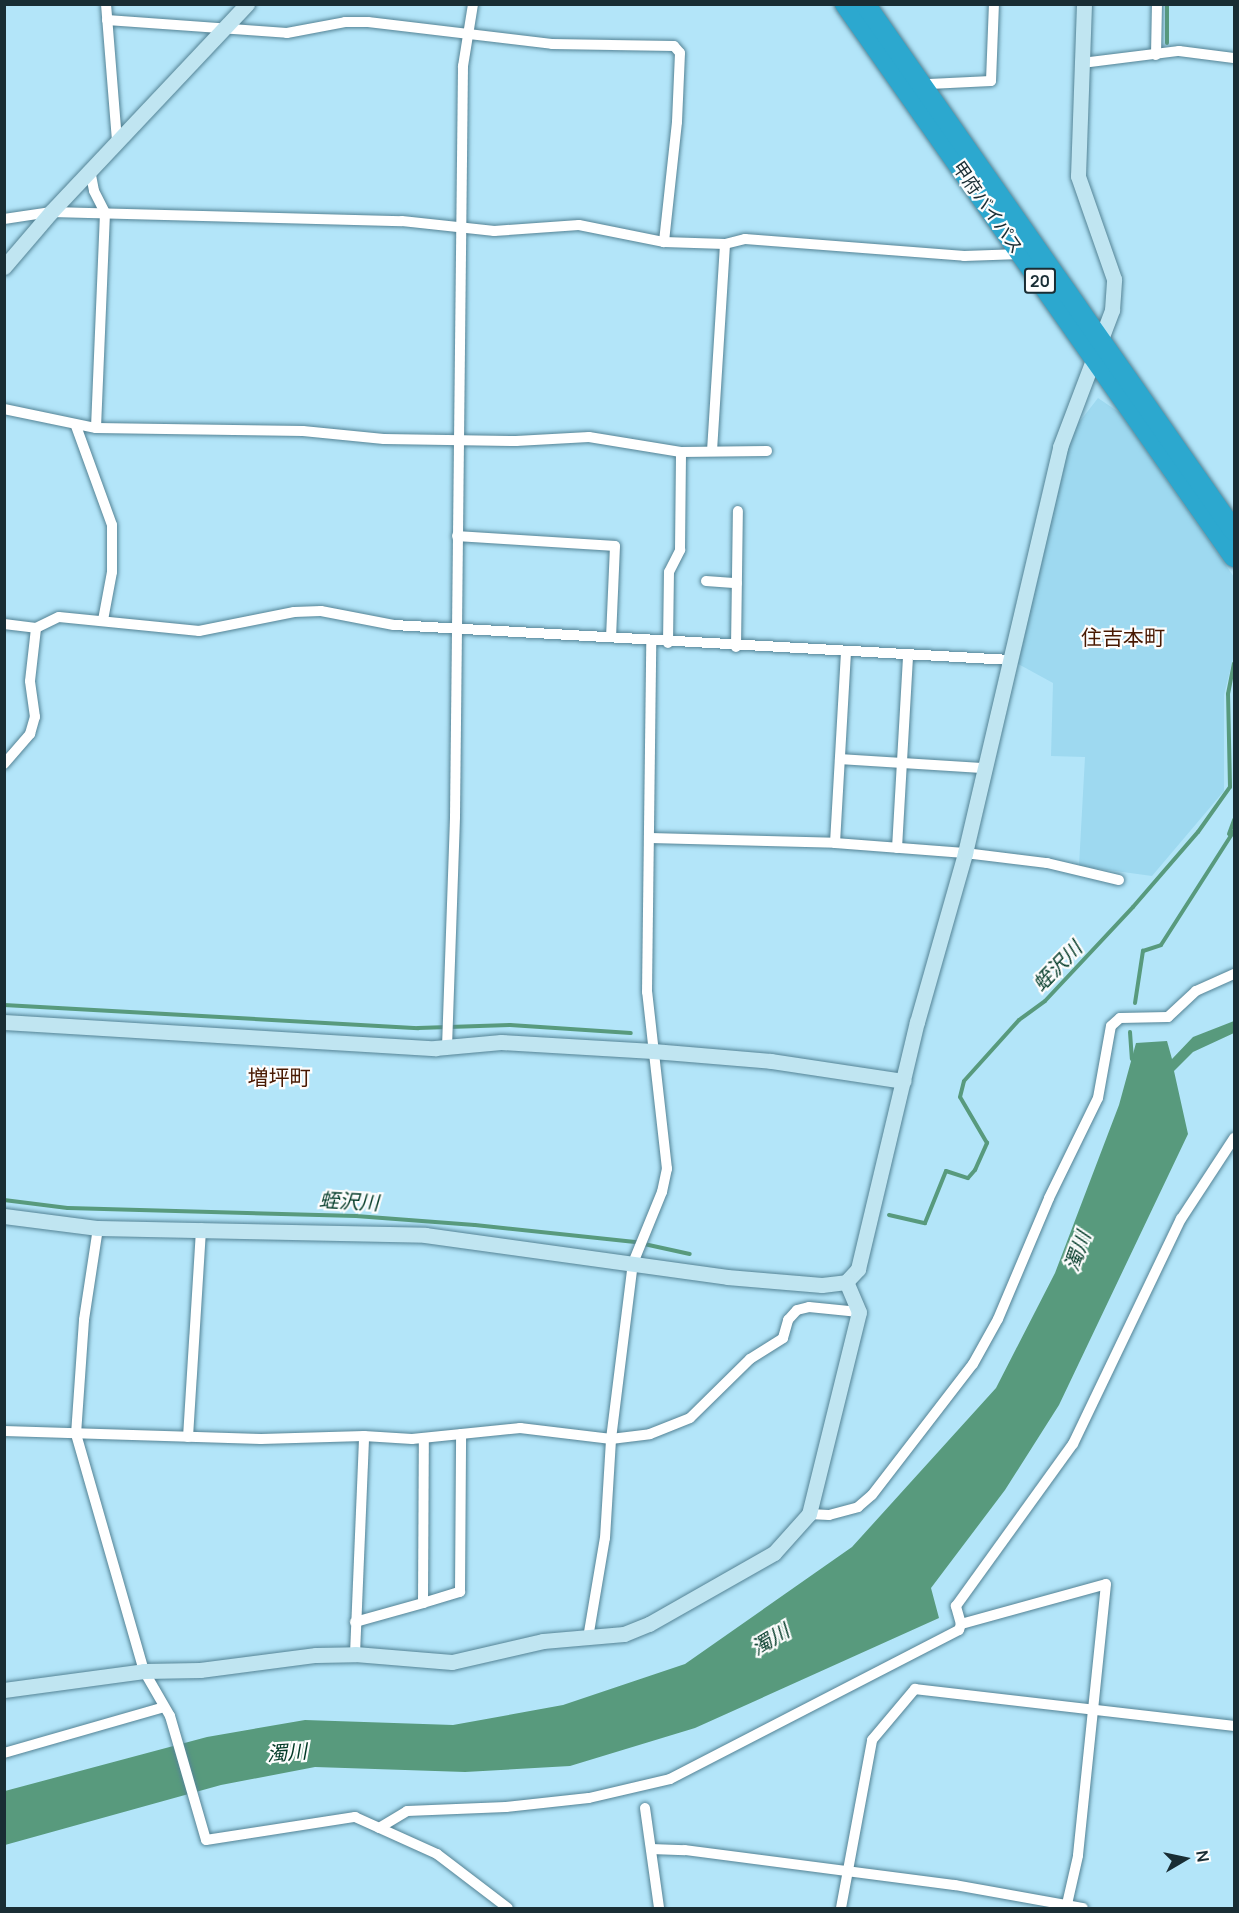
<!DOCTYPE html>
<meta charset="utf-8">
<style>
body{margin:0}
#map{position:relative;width:1239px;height:1913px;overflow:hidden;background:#b3e5f9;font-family:Manrope,"Noto Sans JP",sans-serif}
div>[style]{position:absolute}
.built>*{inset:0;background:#9ed9f0}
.water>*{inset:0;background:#589a7d}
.stream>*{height:4px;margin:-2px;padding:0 2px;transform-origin:2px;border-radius:2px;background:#589a7d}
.roads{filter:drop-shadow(0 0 2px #548395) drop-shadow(0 0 2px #548395)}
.street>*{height:10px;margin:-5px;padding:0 5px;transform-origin:5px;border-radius:5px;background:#fff}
.secondary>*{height:15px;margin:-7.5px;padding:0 7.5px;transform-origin:7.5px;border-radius:7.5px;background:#c0e5f1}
.highway>*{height:20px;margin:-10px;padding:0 10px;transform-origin:10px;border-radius:10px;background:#2ca8cf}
span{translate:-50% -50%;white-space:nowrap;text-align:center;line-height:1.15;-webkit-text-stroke:4.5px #fdfdfd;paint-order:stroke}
.shield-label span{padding:2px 4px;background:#fdfdfd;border:2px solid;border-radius:4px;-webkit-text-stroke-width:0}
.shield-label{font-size:16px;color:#192d34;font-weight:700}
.street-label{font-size:18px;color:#192d34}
.water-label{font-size:20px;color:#003926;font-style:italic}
.quarter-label{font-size:21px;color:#481902}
.frame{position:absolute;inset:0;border:6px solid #192d34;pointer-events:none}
.north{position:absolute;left:1155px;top:1829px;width:60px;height:60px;-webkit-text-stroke:4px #fdfdfd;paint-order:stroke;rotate:81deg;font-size:16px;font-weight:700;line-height:24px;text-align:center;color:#192d34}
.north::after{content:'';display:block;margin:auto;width:21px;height:27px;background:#192d34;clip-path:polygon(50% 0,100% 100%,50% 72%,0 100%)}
</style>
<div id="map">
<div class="built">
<div style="clip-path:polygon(1098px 398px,1120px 413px,1234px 577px,1234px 655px,1224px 695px,1224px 791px,1152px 876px,1079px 866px,1085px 757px,1051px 756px,1053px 683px,1011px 660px,1060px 447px)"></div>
</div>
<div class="water">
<div style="clip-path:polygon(1234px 1021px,1234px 1033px,1193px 1052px,1174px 1071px,1188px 1134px,1059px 1405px,1005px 1490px,931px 1588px,939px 1618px,695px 1728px,570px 1766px,465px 1772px,315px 1767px,221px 1785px,5px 1845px,5px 1791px,207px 1737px,305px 1720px,453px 1725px,563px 1705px,685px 1664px,852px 1547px,996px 1388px,1055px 1273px,1119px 1105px,1136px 1043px,1167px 1041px,1172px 1059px,1193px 1037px)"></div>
</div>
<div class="stream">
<div style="left:1167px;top:4px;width:39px;rotate:90deg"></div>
<div style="left:1229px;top:834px;width:15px;rotate:-70deg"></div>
<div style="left:1135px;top:1003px;width:53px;rotate:-81.3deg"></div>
<div style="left:1143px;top:951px;width:19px;rotate:-18deg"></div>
<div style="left:1161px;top:945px;width:135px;rotate:-57.4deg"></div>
<div style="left:4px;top:1005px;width:415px;rotate:3.2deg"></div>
<div style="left:418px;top:1028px;width:92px;rotate:-1.9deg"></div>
<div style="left:510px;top:1025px;width:121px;rotate:3.8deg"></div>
<div style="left:1130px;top:1032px;width:27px;rotate:86deg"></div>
<div style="left:4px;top:1200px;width:64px;rotate:7.1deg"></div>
<div style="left:68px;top:1208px;width:288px;rotate:1.6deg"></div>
<div style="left:356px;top:1216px;width:119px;rotate:4.3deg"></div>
<div style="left:475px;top:1225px;width:161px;rotate:6.1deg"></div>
<div style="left:635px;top:1242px;width:56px;rotate:12.3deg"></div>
<div style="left:889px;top:1215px;width:37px;rotate:13deg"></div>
<div style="left:925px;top:1223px;width:56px;rotate:-68deg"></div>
<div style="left:946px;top:1171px;width:23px;rotate:18deg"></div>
<div style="left:968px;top:1178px;width:11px;rotate:-49deg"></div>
<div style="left:975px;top:1170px;width:30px;rotate:-66deg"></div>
<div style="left:987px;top:1143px;width:53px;rotate:-120.4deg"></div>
<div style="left:960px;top:1097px;width:16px;rotate:-76deg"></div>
<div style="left:964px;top:1081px;width:82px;rotate:-48deg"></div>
<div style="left:1019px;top:1020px;width:32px;rotate:-36deg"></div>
<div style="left:1045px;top:1001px;width:129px;rotate:-46.9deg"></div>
<div style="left:1133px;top:907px;width:99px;rotate:-49.1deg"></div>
<div style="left:1198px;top:832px;width:55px;rotate:-54.6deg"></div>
<div style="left:1230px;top:787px;width:93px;rotate:-91.2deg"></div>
<div style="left:1228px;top:694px;width:31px;rotate:-79deg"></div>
</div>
<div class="roads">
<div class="street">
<div style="left:106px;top:4px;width:138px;rotate:85.4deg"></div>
<div style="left:107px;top:20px;width:180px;rotate:4.1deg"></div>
<div style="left:287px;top:33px;width:59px;rotate:-10.7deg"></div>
<div style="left:345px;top:22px;width:23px"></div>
<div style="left:368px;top:22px;width:185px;rotate:6.8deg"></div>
<div style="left:552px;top:44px;width:122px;rotate:0.9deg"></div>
<div style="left:674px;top:46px;width:9px;rotate:49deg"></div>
<div style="left:680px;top:53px;width:69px;rotate:92.5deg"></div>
<div style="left:677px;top:122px;width:121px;rotate:96.2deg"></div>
<div style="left:1156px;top:55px;width:51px;rotate:-88.9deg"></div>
<div style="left:1082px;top:63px;width:98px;rotate:-7.1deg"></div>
<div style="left:1179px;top:51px;width:55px;rotate:7.3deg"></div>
<div style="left:924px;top:87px;width:6px;rotate:-31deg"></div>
<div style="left:929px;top:84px;width:62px;rotate:-2.8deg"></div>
<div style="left:991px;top:81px;width:77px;rotate:-87.8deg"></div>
<div style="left:90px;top:170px;width:21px;rotate:79deg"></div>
<div style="left:94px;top:191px;width:25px;rotate:63deg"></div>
<div style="left:105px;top:213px;width:215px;rotate:92.4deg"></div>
<div style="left:4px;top:219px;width:48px;rotate:-8.5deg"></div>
<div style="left:51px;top:212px;width:351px;rotate:1.5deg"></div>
<div style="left:402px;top:221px;width:93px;rotate:6.2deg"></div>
<div style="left:494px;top:231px;width:85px;rotate:-4deg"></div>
<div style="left:579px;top:225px;width:87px;rotate:11.3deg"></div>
<div style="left:664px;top:242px;width:61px;rotate:1.9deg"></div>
<div style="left:725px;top:244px;width:21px;rotate:-14deg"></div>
<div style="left:745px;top:239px;width:220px;rotate:4.4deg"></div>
<div style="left:964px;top:256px;width:57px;rotate:-2deg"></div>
<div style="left:4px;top:409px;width:94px;rotate:11.7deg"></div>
<div style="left:96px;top:428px;width:207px;rotate:0.8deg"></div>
<div style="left:303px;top:431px;width:81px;rotate:5.6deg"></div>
<div style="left:384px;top:439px;width:132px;rotate:0.9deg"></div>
<div style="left:516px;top:441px;width:73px;rotate:-3.1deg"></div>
<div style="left:589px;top:437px;width:93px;rotate:9.3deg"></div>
<div style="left:681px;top:452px;width:86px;rotate:-0.7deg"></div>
<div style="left:76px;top:426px;width:105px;rotate:70deg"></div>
<div style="left:112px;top:525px;width:47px;rotate:90deg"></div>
<div style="left:112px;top:572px;width:49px;rotate:100.6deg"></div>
<div style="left:712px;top:451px;width:207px;rotate:-86.4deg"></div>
<div style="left:457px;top:536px;width:158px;rotate:3.6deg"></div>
<div style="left:615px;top:546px;width:91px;rotate:92.5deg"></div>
<div style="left:706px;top:581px;width:31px;rotate:4deg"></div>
<div style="left:4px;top:624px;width:32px;rotate:7deg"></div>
<div style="left:668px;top:643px;width:71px;rotate:-89.2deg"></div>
<div style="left:669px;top:572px;width:25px;rotate:-63deg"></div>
<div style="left:680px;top:550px;width:98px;rotate:-89.4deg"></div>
<div style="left:736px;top:647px;width:136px;rotate:-89.2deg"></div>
<div style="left:840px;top:759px;width:145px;rotate:3.6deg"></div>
<div style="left:4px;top:764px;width:40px;rotate:-49deg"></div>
<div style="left:30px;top:734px;width:18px;rotate:-74deg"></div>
<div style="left:35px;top:717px;width:36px;rotate:-98deg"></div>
<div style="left:30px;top:681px;width:53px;rotate:-83.5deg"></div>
<div style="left:36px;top:628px;width:25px;rotate:-26deg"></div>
<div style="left:59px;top:617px;width:141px;rotate:5.7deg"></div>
<div style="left:199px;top:631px;width:97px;rotate:-11.3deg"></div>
<div style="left:294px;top:612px;width:27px;rotate:-2deg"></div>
<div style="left:321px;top:611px;width:74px;rotate:10.9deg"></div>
<div style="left:394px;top:625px;width:618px;rotate:3.25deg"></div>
<div style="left:650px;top:838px;width:185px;rotate:1.5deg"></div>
<div style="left:835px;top:843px;width:130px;rotate:4.4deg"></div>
<div style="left:965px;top:853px;width:83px;rotate:7deg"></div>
<div style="left:1047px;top:863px;width:74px;rotate:13.3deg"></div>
<div style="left:835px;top:843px;width:191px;rotate:-86.7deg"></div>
<div style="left:897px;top:848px;width:193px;rotate:-86.7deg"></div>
<div style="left:447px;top:1047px;width:230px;rotate:-88deg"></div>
<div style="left:455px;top:817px;width:751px;rotate:-89.39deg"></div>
<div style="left:463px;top:66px;width:63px;rotate:-80.8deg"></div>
<div style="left:98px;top:1228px;width:93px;rotate:98.7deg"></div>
<div style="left:84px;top:1320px;width:114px;rotate:94deg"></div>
<div style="left:76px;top:1434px;width:247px;rotate:74deg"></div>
<div style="left:144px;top:1671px;width:52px;rotate:60deg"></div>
<div style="left:170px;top:1716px;width:129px;rotate:73.8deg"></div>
<div style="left:206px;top:1840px;width:151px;rotate:-8.8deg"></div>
<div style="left:355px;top:1817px;width:90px;rotate:24.3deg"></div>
<div style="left:437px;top:1854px;width:89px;rotate:37.3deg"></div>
<div style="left:4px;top:1431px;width:257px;rotate:1.8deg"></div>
<div style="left:261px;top:1439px;width:103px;rotate:-1.7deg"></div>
<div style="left:364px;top:1436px;width:48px;rotate:3.6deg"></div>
<div style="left:412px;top:1439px;width:109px;rotate:-5.8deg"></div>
<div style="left:520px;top:1428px;width:92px;rotate:6.9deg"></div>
<div style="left:611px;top:1439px;width:39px;rotate:-7deg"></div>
<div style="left:650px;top:1434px;width:43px;rotate:-21.8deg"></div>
<div style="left:690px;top:1418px;width:84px;rotate:-44.5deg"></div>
<div style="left:750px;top:1359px;width:39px;rotate:-32deg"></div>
<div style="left:783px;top:1338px;width:19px;rotate:-74deg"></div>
<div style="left:788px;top:1320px;width:13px;rotate:-48deg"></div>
<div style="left:797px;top:1310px;width:12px;rotate:-14deg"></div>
<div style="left:809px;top:1307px;width:50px;rotate:5.7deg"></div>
<div style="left:188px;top:1437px;width:209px;rotate:-86.4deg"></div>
<div style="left:809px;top:1514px;width:20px;rotate:3deg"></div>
<div style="left:829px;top:1515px;width:30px;rotate:-15deg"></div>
<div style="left:858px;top:1507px;width:18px;rotate:-41deg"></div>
<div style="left:872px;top:1495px;width:165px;rotate:-52.4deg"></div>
<div style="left:973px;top:1364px;width:51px;rotate:-60.9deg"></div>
<div style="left:998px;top:1319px;width:131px;rotate:-67.1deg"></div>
<div style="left:1049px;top:1198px;width:111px;rotate:-63.9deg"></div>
<div style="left:1098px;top:1098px;width:73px;rotate:-79.8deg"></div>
<div style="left:1111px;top:1026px;width:12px;rotate:-42deg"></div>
<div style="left:1120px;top:1018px;width:48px;rotate:-1.2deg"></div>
<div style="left:1168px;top:1017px;width:38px;rotate:-43deg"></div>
<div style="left:1196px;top:991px;width:42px;rotate:-24.1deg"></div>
<div style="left:423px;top:1603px;width:39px;rotate:-17deg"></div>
<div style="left:460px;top:1592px;width:158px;rotate:-89.6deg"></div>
<div style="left:355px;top:1622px;width:71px;rotate:-15.6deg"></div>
<div style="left:423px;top:1603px;width:165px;rotate:-89.7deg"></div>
<div style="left:961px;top:1624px;width:150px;rotate:-15.4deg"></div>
<div style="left:1106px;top:1584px;width:273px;rotate:95.9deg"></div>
<div style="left:1078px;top:1856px;width:49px;rotate:102.9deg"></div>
<div style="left:588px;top:1638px;width:101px;rotate:-80.4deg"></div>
<div style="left:605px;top:1538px;width:99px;rotate:-86.5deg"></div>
<div style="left:611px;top:1439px;width:177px;rotate:-82.9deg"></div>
<div style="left:633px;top:1263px;width:77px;rotate:-67.8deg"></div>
<div style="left:662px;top:1192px;width:24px;rotate:-78deg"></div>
<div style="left:667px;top:1169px;width:178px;rotate:-96.4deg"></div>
<div style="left:647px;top:992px;width:349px;rotate:-89.3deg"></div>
<div style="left:355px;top:1654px;width:218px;rotate:-87.6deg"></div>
<div style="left:4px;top:1753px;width:166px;rotate:-16deg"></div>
<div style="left:645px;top:1808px;width:101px;rotate:82deg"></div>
<div style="left:379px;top:1828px;width:33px;rotate:-31deg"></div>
<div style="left:407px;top:1811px;width:99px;rotate:-2.3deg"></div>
<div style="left:506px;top:1807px;width:83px;rotate:-6.2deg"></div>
<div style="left:589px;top:1798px;width:83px;rotate:-13.2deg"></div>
<div style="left:670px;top:1779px;width:325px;rotate:-27.3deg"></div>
<div style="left:959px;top:1630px;width:6px;rotate:-72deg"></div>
<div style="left:961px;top:1624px;width:19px;rotate:-106deg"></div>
<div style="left:956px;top:1606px;width:200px;rotate:-54.2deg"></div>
<div style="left:1073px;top:1444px;width:250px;rotate:-64.4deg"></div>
<div style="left:1181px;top:1219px;width:97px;rotate:-56.8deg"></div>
<div style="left:651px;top:1849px;width:34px;rotate:2deg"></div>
<div style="left:685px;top:1850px;width:272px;rotate:7.4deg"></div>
<div style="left:955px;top:1885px;width:130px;rotate:10.2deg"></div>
<div style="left:841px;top:1908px;width:171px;rotate:-79.5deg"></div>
<div style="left:872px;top:1740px;width:67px;rotate:-49.9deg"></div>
<div style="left:915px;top:1689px;width:321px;rotate:6.6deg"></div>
</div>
<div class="secondary">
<div style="left:4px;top:267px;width:72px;rotate:-49.5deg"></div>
<div style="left:51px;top:212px;width:286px;rotate:-46.7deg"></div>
<div style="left:4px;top:1022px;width:432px;rotate:3.5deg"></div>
<div style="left:435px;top:1048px;width:66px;rotate:-5.2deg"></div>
<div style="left:501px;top:1042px;width:152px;rotate:3.4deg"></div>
<div style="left:653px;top:1051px;width:118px;rotate:4.8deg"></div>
<div style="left:771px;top:1061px;width:134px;rotate:8.6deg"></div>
<div style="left:4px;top:1216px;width:95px;rotate:7.3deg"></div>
<div style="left:98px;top:1228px;width:327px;rotate:1.2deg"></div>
<div style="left:425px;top:1235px;width:305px;rotate:7.9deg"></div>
<div style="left:727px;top:1277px;width:95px;rotate:4.8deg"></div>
<div style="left:822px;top:1285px;width:24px;rotate:-7deg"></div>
<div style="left:846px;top:1282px;width:18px;rotate:-47deg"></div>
<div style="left:858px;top:1269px;width:254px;rotate:-76.6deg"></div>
<div style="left:917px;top:1022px;width:176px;rotate:-74.1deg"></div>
<div style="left:965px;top:853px;width:417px;rotate:-76.8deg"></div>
<div style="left:1060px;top:447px;width:147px;rotate:-69.2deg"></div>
<div style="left:1112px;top:310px;width:31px;rotate:-86deg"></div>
<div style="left:1114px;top:279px;width:109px;rotate:-109.3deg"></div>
<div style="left:1078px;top:176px;width:172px;rotate:-88deg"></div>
<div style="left:4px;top:1690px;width:141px;rotate:-7.7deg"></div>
<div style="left:144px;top:1671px;width:56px;rotate:-1deg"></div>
<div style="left:200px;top:1670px;width:117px;rotate:-7.4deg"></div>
<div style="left:316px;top:1655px;width:39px;rotate:-1deg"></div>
<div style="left:355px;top:1654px;width:97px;rotate:4.7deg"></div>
<div style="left:452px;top:1662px;width:93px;rotate:-13deg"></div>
<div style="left:543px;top:1641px;width:81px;rotate:-4.9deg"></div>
<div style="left:624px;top:1634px;width:27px;rotate:-22deg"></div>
<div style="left:649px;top:1624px;width:144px;rotate:-29.6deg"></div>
<div style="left:774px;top:1553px;width:52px;rotate:-48.1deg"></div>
<div style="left:809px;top:1514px;width:208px;rotate:-76.1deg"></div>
<div style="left:859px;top:1312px;width:33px;rotate:-113deg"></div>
</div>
<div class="highway">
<div style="left:845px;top:4px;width:676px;rotate:54.88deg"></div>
<div style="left:865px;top:4px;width:643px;rotate:55deg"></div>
</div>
</div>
<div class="shield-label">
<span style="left:1040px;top:281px">20</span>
</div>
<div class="street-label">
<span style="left:988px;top:207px;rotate:55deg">甲府バイパス</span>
</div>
<div class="water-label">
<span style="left:1057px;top:966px;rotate:-46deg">蛭沢川</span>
<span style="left:349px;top:1201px;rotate:3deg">蛭沢川</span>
<span style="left:1077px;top:1251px;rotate:-70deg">濁川</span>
<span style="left:770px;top:1639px;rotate:-31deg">濁川</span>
<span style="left:287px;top:1752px;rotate:-4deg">濁川</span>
</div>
<div class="quarter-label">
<span style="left:1123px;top:637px">住吉本町</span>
<span style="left:279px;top:1077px">増坪町</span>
</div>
<div class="frame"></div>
<div class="north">N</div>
</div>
